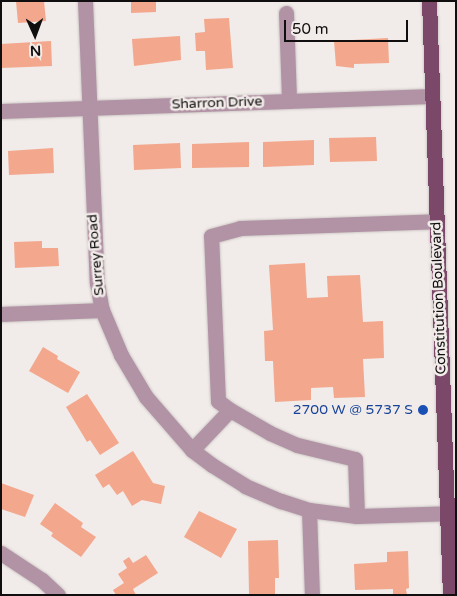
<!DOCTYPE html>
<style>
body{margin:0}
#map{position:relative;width:457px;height:596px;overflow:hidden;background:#f1ebe9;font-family:"Varela Round",sans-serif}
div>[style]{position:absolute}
.building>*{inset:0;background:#f3a78c}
.roads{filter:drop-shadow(0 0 1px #cdc8c6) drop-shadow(0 0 1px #cdc8c6)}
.minor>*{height:15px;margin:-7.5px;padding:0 7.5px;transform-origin:7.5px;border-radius:7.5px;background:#b293a5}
.major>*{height:15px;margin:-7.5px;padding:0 7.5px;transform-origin:7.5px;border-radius:7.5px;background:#7c4869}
.dots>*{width:14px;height:14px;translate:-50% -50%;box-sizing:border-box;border:2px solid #f1ebe9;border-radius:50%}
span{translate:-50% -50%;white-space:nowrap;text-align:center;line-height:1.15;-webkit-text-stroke:5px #f1ebe9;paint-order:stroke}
.street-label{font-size:14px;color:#100e0e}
.transit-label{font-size:14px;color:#164399}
.right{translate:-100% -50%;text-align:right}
.frame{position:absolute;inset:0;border:2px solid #100e0e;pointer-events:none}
.north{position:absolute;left:10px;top:10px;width:50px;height:50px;-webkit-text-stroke:4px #f1ebe9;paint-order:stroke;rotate:178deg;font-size:14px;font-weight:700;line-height:20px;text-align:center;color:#100e0e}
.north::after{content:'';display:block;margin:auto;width:18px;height:22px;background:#100e0e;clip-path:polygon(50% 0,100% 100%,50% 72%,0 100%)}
.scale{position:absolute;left:284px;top:20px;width:124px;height:22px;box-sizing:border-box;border:2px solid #100e0e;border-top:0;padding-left:6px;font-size:15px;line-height:18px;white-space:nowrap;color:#100e0e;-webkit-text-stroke:4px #f1ebe9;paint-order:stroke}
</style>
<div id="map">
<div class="building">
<div style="clip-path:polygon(16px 1px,44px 1px,46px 21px,18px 23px)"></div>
<div style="clip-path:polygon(131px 1px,156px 1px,156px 12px,131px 13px)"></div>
<div style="clip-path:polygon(229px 18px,233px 68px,206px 70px,205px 51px,196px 51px,195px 33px,205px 32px,204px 19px)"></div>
<div style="clip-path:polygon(180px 36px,181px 60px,134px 66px,132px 39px)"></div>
<div style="clip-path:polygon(388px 38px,389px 63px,354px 64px,354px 68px,336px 66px,334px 41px)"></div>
<div style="clip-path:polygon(51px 41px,52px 66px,1px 68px,1px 44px)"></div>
<div style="clip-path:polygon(376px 137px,377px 161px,330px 162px,329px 138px)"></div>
<div style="clip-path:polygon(314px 140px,314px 165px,263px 167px,263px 142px)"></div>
<div style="clip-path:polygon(249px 142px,249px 167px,192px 168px,192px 144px)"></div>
<div style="clip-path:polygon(180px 143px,181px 168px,134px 170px,133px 145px)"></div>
<div style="clip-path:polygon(53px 148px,54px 173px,9px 175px,8px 151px)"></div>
<div style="clip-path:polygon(42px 241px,42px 248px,58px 248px,59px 266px,15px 268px,14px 242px)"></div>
<div style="clip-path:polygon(305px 263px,307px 298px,328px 297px,327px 276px,360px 275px,363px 322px,383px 321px,384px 358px,363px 359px,365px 397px,334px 398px,333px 387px,311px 388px,311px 400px,275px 402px,273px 361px,265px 361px,264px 331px,273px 330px,269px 265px)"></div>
<div style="clip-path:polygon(43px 347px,58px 356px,57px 359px,80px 372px,68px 393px,29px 371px)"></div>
<div style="clip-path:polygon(87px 394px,119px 443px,100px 455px,90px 440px,87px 442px,66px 407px)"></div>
<div style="clip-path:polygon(133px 451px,153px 483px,165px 486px,161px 504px,142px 500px,132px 506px,123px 491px,117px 495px,109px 484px,103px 488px,95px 475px)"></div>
<div style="clip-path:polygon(1px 483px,34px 495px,25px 517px,1px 509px)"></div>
<div style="clip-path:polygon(55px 503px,83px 523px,81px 527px,96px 537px,81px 557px,51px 536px,53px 533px,40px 524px)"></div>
<div style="clip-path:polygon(199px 511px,237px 529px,221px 558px,184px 537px)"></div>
<div style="clip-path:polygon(278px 540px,279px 578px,275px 578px,275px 594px,249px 594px,248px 541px)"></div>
<div style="clip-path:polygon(408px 551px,409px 588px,406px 589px,407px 595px,393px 595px,393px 589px,355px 590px,354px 564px,387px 562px,387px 552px)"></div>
<div style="clip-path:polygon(146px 555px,158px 573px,133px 589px,136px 595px,116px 595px,113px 590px,124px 583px,118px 574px,127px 568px,123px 561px,129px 557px,133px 563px)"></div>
</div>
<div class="roads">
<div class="minor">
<div style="left:85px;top:1px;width:282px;rotate:87.6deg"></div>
<div style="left:97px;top:283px;width:27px;rotate:80deg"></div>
<div style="left:102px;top:310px;width:49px;rotate:67.1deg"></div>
<div style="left:121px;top:355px;width:49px;rotate:59.2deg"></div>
<div style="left:146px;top:397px;width:70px;rotate:49deg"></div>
<div style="left:192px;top:450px;width:25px;rotate:37deg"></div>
<div style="left:212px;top:465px;width:39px;rotate:32deg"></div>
<div style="left:245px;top:486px;width:39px;rotate:23deg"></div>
<div style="left:281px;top:501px;width:29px;rotate:18deg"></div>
<div style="left:309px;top:510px;width:48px;rotate:7.1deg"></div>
<div style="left:357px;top:516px;width:99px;rotate:-1.7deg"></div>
<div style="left:286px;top:13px;width:88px;rotate:88deg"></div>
<div style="left:1px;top:111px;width:431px;rotate:-2deg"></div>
<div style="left:1px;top:314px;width:101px;rotate:-2.3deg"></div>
<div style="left:192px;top:450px;width:55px;rotate:-46.5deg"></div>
<div style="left:309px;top:510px;width:85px;rotate:88deg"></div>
<div style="left:357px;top:516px;width:57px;rotate:-92deg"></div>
<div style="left:355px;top:459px;width:60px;rotate:-166.4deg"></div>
<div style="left:297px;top:445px;width:30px;rotate:-156deg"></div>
<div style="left:270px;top:433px;width:46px;rotate:-150.1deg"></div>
<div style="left:230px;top:410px;width:15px;rotate:-143deg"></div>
<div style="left:218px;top:401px;width:165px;rotate:-92.4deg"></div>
<div style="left:211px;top:236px;width:30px;rotate:-15deg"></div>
<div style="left:240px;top:228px;width:196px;rotate:-2deg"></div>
<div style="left:1px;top:553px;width:49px;rotate:33.4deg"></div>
<div style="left:42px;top:580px;width:22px;rotate:43deg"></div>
</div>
<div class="major">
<div style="left:429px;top:1px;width:594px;rotate:87.98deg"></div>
</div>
</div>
<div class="dots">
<div style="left:423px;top:410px;background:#1a4fb4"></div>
</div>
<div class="street-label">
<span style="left:217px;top:103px;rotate:-2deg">Sharron Drive</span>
<span style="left:96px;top:255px;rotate:-95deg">Surrey Road</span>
<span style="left:439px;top:298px;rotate:-92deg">Constitution Boulevard</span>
</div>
<div class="transit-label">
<span class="right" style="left:413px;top:410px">2700 W @ 5737 S</span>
</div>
<div class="frame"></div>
<div class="north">N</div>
<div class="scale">50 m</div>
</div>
